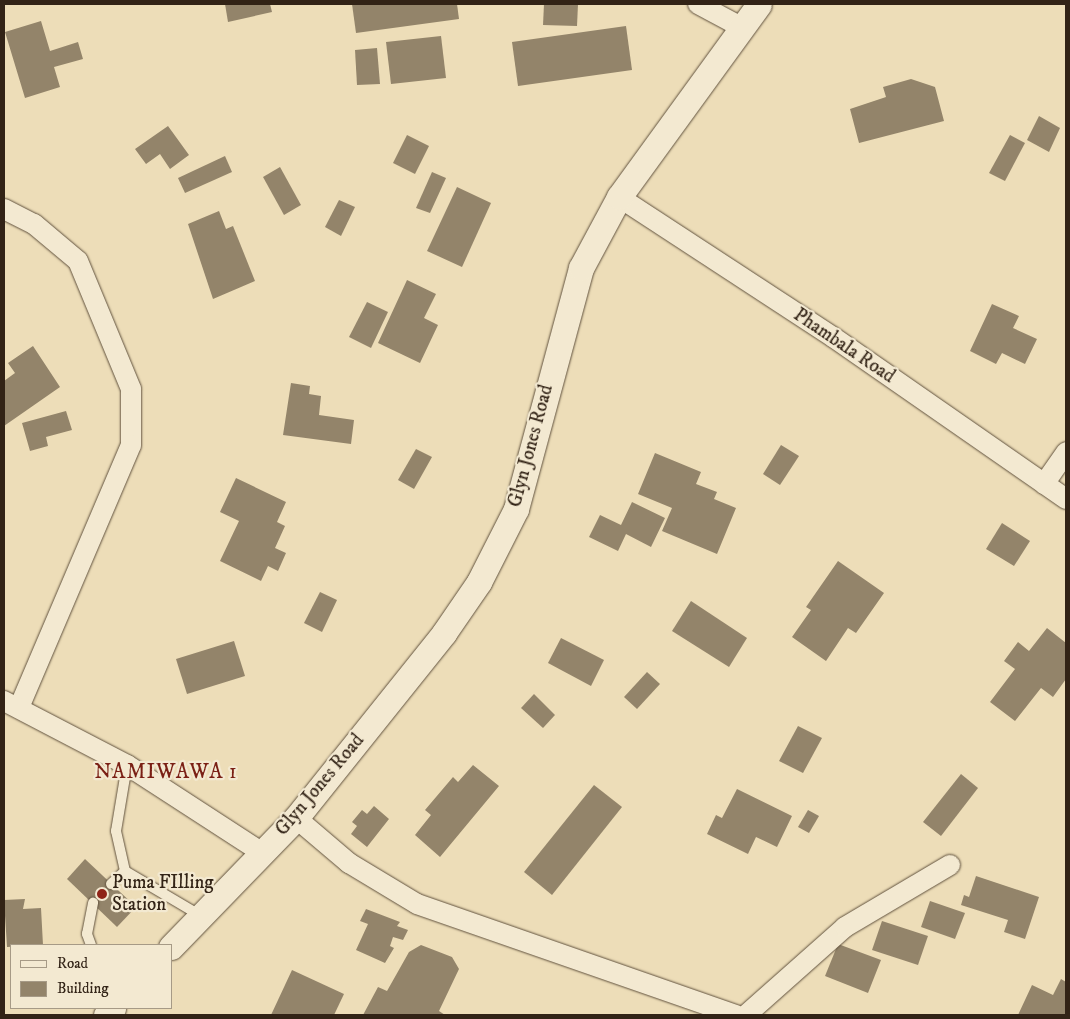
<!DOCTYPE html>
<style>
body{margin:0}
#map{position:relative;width:1070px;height:1019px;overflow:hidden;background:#edddb8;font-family:"IM FELL DW Pica",serif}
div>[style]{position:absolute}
.building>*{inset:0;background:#93846a}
.roads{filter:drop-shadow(0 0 1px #61523e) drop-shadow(0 0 1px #61523e)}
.service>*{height:10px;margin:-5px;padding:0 5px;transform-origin:5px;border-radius:5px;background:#f3e9d1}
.minor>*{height:20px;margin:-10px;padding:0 10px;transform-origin:10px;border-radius:10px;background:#f3e9d1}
.tertiary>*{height:25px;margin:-12.5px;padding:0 12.5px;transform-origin:12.5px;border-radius:12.5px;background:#f3e9d1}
.dots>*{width:14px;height:14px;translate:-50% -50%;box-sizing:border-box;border:2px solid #f3e9d1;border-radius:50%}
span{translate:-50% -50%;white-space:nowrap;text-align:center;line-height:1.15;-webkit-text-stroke:4.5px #f3e9d1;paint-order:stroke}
.street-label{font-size:19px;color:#322316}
.poi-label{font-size:19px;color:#322316}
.left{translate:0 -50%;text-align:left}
.quarter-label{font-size:21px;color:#7a1f14;letter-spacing:1px}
.frame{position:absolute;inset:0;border:5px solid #322316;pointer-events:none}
.legend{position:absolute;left:10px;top:944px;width:162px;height:65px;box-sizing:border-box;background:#f3e9d1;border:1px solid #a69a86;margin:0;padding:6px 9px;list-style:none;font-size:15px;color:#322316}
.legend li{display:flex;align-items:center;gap:10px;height:25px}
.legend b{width:25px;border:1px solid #a69a86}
</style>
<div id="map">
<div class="building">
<div style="clip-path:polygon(225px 4px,270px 4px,272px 12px,228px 22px)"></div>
<div style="clip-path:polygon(352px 4px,457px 4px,459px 19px,356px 33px)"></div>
<div style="clip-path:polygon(544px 4px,578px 4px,577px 26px,543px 25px)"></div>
<div style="clip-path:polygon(41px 21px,50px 51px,78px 42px,83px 59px,54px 67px,60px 87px,25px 98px,5px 32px)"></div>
<div style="clip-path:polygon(626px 26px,632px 70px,518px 86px,512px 42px)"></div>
<div style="clip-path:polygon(441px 36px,446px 78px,391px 84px,386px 42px)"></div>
<div style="clip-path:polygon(377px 48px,380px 84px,357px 85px,355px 50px)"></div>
<div style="clip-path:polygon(911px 79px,935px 87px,944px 121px,859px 143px,850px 109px,886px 97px,883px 87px)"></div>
<div style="clip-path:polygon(1039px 116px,1060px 128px,1049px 152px,1027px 140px)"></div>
<div style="clip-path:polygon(168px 126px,189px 155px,170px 169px,160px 154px,146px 164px,135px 149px)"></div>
<div style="clip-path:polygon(407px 135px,429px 146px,415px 174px,393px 163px)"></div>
<div style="clip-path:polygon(1010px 135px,1025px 143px,1005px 181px,989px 173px)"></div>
<div style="clip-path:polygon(225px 156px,232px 172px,185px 193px,178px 178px)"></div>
<div style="clip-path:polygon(280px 167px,301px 205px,284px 215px,263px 177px)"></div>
<div style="clip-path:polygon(432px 172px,446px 178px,430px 213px,416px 208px)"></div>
<div style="clip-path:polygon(457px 187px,491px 203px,462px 267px,427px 251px)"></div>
<div style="clip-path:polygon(339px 200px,355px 207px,341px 236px,325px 227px)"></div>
<div style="clip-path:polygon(219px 211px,226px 229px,233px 226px,255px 281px,213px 299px,188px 224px)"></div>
<div style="clip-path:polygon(407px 280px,436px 294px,424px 318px,438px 325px,420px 363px,378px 343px)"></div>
<div style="clip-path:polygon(367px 302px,388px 312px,371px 348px,349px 337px)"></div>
<div style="clip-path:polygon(992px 304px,1019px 316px,1013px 328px,1037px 339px,1025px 364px,1002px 353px,996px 364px,970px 351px)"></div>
<div style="clip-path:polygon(33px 346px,60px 387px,4px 426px,4px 381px,15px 373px,8px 363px)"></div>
<div style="clip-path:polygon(291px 383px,310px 386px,309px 394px,321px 396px,319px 415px,354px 420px,351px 444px,283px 435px)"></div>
<div style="clip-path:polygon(66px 411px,72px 430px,46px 437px,48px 446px,30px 451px,22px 423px)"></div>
<div style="clip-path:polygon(781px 445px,799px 456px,780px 485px,763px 474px)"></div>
<div style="clip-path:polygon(416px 449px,432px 457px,414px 489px,398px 480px)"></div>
<div style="clip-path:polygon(655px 453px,701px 472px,696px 484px,717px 492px,714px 499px,736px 508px,717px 554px,662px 531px,672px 508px,638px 494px)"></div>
<div style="clip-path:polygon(236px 478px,286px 502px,277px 522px,285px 526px,275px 548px,286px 553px,278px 571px,268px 566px,261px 581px,220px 561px,239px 521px,220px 512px)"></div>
<div style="clip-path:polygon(632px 502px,665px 518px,651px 547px,626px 534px,618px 551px,589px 537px,600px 515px,621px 525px)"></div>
<div style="clip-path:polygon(1002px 523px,1030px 541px,1014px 566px,986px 549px)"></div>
<div style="clip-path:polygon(838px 561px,884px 593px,856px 633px,848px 628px,826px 661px,792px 637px,811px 610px,806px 607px)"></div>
<div style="clip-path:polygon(320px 592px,337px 600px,322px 632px,304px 623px)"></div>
<div style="clip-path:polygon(691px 601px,747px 638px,729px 667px,672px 631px)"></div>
<div style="clip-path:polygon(1047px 628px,1066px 643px,1066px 679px,1053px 697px,1041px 688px,1015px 721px,990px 702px,1015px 669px,1004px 661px,1018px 642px,1029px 651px)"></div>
<div style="clip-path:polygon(561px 638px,604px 660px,591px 686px,548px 663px)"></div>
<div style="clip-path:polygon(234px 641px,245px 676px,187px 694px,176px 659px)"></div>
<div style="clip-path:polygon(647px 672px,660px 684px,637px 709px,624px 697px)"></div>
<div style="clip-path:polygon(534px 694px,555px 715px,543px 728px,521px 708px)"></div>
<div style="clip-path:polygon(798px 726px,822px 738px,803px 773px,779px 761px)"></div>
<div style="clip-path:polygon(473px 765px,499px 786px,440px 857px,415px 835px,431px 815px,425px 810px,453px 777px,458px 782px)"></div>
<div style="clip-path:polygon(961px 774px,978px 788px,941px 836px,923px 822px)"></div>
<div style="clip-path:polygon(594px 785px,622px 807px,552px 895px,524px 872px)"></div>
<div style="clip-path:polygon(737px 789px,792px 816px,777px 847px,756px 837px,748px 854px,707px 834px,716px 815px,722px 818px)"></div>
<div style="clip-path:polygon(374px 806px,389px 819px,367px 847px,351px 834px,357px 826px,352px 822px,362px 810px,367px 814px)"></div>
<div style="clip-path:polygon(808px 810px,819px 816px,809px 833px,798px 827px)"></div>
<div style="clip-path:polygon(85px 859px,136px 907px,117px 927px,67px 879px)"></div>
<div style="clip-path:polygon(976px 876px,1039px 897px,1025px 939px,1004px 932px,1008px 920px,961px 905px,964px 895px,969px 897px)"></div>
<div style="clip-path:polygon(25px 899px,23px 909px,41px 908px,43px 945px,7px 947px,4px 900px)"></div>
<div style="clip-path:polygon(930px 901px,965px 913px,955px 939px,921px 927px)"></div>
<div style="clip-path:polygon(366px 909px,400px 922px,397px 926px,408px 930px,403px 940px,393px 937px,390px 946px,394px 948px,385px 963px,356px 950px,368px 924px,360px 921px)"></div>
<div style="clip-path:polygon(882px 921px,928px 936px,918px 965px,872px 950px)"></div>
<div style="clip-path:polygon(838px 944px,881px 960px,868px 993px,825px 976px)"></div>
<div style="clip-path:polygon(421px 945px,452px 957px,459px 969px,439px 1011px,445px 1015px,363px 1015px,378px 987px,387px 991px,409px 952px)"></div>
<div style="clip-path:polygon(292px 970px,344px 994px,334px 1015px,271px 1015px)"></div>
<div style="clip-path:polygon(1061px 979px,1066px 982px,1066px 1015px,1018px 1015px,1032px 985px,1053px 995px)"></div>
</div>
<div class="roads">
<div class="service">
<div style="left:125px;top:871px;width:88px;rotate:30.6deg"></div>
<div style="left:111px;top:884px;width:19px;rotate:-43deg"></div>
<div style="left:125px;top:871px;width:41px;rotate:-102.7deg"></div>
<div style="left:116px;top:831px;width:67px;rotate:-80.5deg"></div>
<div style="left:91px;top:945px;width:12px;rotate:-110deg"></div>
<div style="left:87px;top:934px;width:32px;rotate:-79deg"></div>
</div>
<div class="minor">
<div style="left:698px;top:4px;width:51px;rotate:28.1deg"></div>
<div style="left:619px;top:197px;width:256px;rotate:33.2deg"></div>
<div style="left:833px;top:337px;width:284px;rotate:34.8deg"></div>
<div style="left:4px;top:209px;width:34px;rotate:27deg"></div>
<div style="left:34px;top:224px;width:57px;rotate:40.1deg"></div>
<div style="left:78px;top:261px;width:139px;rotate:67.5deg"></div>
<div style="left:131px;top:389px;width:56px;rotate:90deg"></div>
<div style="left:131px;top:445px;width:286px;rotate:113.1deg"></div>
<div style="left:1044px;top:484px;width:39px;rotate:-55deg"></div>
<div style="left:4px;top:701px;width:139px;rotate:27.5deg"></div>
<div style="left:127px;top:765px;width:160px;rotate:33deg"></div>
<div style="left:296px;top:818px;width:70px;rotate:40.3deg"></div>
<div style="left:349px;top:863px;width:79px;rotate:31.1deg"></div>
<div style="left:417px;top:904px;width:338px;rotate:19.2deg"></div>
<div style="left:746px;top:1015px;width:132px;rotate:-41.6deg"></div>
<div style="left:845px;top:927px;width:122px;rotate:-30.6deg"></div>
</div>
<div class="tertiary">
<div style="left:171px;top:947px;width:180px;rotate:-45.9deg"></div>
<div style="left:296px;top:818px;width:237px;rotate:-51.3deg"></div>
<div style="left:444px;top:633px;width:62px;rotate:-55.5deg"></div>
<div style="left:479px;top:582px;width:82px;rotate:-63.1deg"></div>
<div style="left:516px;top:509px;width:250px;rotate:-74.9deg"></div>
<div style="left:581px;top:268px;width:81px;rotate:-61.8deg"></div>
<div style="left:619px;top:197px;width:238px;rotate:-54deg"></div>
<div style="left:106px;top:1015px;width:10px;rotate:-45deg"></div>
</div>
</div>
<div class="dots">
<div style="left:102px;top:894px;background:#8f2418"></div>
</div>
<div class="street-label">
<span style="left:844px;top:346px;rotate:34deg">Phambala Road</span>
<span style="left:531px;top:446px;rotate:-75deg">Glyn Jones Road</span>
<span style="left:320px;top:785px;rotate:-50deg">Glyn Jones Road</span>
</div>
<div class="poi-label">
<span class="left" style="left:112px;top:894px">Puma FIlling<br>Station</span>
</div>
<div class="quarter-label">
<span style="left:166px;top:772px">NAMIWAWA 1</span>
</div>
<div class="frame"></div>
<ul class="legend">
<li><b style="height:6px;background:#f3e9d1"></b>Road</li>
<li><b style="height:14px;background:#93846a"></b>Building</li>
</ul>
</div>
